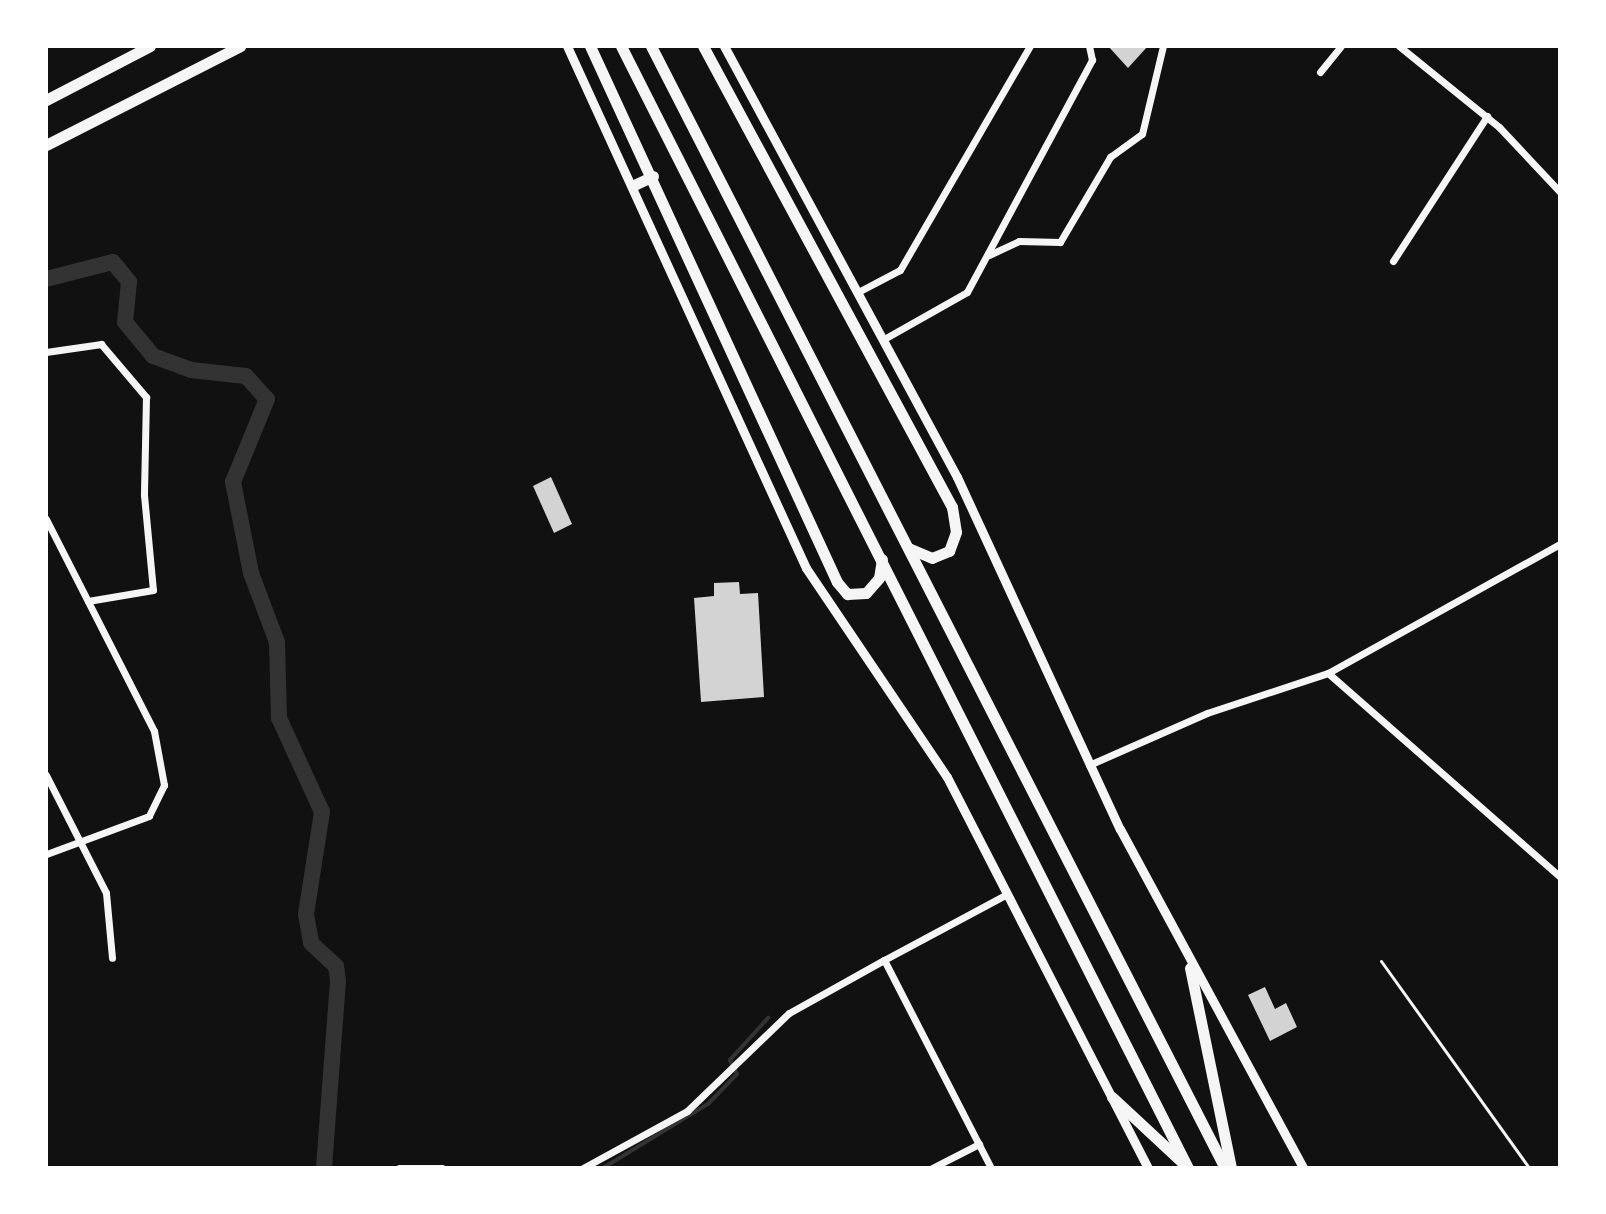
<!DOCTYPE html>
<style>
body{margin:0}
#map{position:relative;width:1606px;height:1214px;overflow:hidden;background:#111;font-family:"Libre Baskerville",serif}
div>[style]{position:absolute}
.stream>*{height:4px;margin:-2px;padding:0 2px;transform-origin:2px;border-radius:2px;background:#333}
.canal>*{height:16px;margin:-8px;padding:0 8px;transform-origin:8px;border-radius:8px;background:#333}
.building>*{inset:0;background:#d3d3d3}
.service>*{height:3px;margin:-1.5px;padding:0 1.5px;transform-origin:1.5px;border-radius:1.5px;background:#f5f5f5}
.minor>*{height:7px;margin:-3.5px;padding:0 3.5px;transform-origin:3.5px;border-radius:3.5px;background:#f5f5f5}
.tertiary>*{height:9px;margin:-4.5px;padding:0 4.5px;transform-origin:4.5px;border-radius:4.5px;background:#f5f5f5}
.primary>*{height:11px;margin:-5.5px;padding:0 5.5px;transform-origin:5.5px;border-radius:5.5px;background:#f5f5f5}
span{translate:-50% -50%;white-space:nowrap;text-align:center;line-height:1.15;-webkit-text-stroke:6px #fff;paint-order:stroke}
.frame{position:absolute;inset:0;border:48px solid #fff;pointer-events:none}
</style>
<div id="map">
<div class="stream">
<div style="left:603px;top:1168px;width:123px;rotate:-31.4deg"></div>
<div style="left:708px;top:1104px;width:42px;rotate:-46deg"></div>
<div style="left:737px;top:1074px;width:16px;rotate:-117deg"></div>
<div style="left:730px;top:1060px;width:57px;rotate:-47.9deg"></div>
</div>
<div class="canal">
<div style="left:46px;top:279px;width:69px;rotate:-14.2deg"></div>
<div style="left:113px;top:262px;width:26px;rotate:51deg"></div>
<div style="left:129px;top:282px;width:40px;rotate:95.7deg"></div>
<div style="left:125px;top:322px;width:44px;rotate:50.5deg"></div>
<div style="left:153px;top:356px;width:40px;rotate:20.2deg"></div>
<div style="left:191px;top:370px;width:55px;rotate:6.2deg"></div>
<div style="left:246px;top:376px;width:31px;rotate:48deg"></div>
<div style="left:267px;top:399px;width:90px;rotate:112.3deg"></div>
<div style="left:233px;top:482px;width:93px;rotate:78.8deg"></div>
<div style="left:251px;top:573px;width:74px;rotate:69.4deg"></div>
<div style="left:277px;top:642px;width:76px;rotate:88.5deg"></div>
<div style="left:279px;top:718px;width:103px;rotate:65.4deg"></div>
<div style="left:322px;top:812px;width:103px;rotate:98.9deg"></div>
<div style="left:306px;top:914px;width:29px;rotate:80deg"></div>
<div style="left:311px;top:943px;width:34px;rotate:43deg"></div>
<div style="left:336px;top:966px;width:15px;rotate:82deg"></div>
<div style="left:338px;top:981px;width:188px;rotate:94.3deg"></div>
</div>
<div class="building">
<div style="clip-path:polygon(1108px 46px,1148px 46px,1128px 68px)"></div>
<div style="clip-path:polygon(551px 477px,572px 524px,554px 533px,533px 486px)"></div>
<div style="clip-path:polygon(739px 582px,740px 594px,758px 593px,764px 697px,701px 702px,694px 598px,714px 596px,714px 583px)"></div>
<div style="clip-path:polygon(1265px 987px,1275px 1009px,1286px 1003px,1297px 1027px,1270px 1041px,1248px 995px)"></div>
</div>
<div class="service">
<div style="left:1381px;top:961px;width:254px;rotate:54.4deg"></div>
</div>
<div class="minor">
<div style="left:1399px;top:46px;width:129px;rotate:39deg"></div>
<div style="left:1499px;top:127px;width:89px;rotate:46.8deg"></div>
<div style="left:1320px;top:72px;width:33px;rotate:-51deg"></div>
<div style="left:989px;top:255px;width:33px;rotate:-25deg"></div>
<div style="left:1019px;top:241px;width:41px;rotate:1.4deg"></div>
<div style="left:1060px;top:242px;width:99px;rotate:-59.5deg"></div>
<div style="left:1110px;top:157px;width:39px;rotate:-36deg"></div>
<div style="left:1142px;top:134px;width:90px;rotate:-76.6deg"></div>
<div style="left:1393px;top:261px;width:173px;rotate:-57deg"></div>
<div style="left:858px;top:292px;width:47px;rotate:-27.6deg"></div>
<div style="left:900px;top:270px;width:259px;rotate:-59.9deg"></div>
<div style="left:884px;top:339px;width:95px;rotate:-29.5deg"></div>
<div style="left:967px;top:292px;width:264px;rotate:-61.7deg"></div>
<div style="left:1092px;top:60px;width:14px;rotate:-102deg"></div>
<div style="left:46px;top:352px;width:56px;rotate:-8.3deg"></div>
<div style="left:101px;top:344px;width:70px;rotate:49.7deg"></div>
<div style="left:146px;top:397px;width:98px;rotate:91.2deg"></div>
<div style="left:144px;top:495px;width:95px;rotate:84.6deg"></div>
<div style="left:153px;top:590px;width:66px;rotate:170.4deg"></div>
<div style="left:46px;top:519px;width:238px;rotate:63deg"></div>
<div style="left:154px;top:731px;width:55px;rotate:79.5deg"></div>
<div style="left:164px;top:785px;width:34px;rotate:116deg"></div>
<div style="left:149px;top:816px;width:110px;rotate:159.7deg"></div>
<div style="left:1328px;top:673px;width:309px;rotate:41.3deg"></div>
<div style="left:1089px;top:765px;width:129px;rotate:-23.8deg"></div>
<div style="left:1207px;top:713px;width:127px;rotate:-18.3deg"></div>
<div style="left:1328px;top:673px;width:265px;rotate:-29.1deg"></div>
<div style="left:46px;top:775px;width:132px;rotate:63deg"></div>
<div style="left:106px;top:893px;width:65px;rotate:84.7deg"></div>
<div style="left:399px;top:1168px;width:43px"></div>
<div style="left:583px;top:1168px;width:119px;rotate:-28.7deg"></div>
<div style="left:687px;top:1111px;width:141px;rotate:-43.9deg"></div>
<div style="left:789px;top:1013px;width:109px;rotate:-29.2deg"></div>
<div style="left:932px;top:1168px;width:53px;rotate:-27.1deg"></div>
<div style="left:991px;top:1168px;width:234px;rotate:-117.2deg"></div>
<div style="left:884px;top:960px;width:140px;rotate:-28.2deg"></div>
</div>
<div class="tertiary">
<div style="left:567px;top:46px;width:574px;rotate:65.4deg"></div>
<div style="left:806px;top:568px;width:252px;rotate:56deg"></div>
<div style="left:947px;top:777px;width:440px;rotate:62.8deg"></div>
<div style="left:724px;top:46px;width:490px;rotate:61.6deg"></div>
<div style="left:957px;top:477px;width:388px;rotate:65.2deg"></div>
<div style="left:1120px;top:829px;width:385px;rotate:61.6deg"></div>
</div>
<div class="primary">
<div style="left:590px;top:46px;width:590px;rotate:65.26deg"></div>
<div style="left:837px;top:582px;width:16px;rotate:50deg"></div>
<div style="left:847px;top:594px;width:19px;rotate:-3deg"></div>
<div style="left:866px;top:593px;width:20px;rotate:-49deg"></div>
<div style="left:879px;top:578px;width:19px;rotate:-81deg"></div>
<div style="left:621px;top:46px;width:1257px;rotate:63.19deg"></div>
<div style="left:651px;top:46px;width:1260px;rotate:62.91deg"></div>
<div style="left:703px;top:46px;width:524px;rotate:61.63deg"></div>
<div style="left:952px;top:507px;width:25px;rotate:81deg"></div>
<div style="left:956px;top:532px;width:20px;rotate:110deg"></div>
<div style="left:949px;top:551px;width:18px;rotate:158deg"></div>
<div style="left:932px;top:558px;width:25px;rotate:-157deg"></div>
<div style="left:46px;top:100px;width:117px;rotate:-27.4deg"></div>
<div style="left:46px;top:145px;width:218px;rotate:-27deg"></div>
<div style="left:634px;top:185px;width:21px;rotate:-25deg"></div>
<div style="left:1190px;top:968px;width:204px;rotate:78.4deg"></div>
<div style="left:1112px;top:1097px;width:96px;rotate:42.9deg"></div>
</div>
<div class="frame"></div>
</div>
